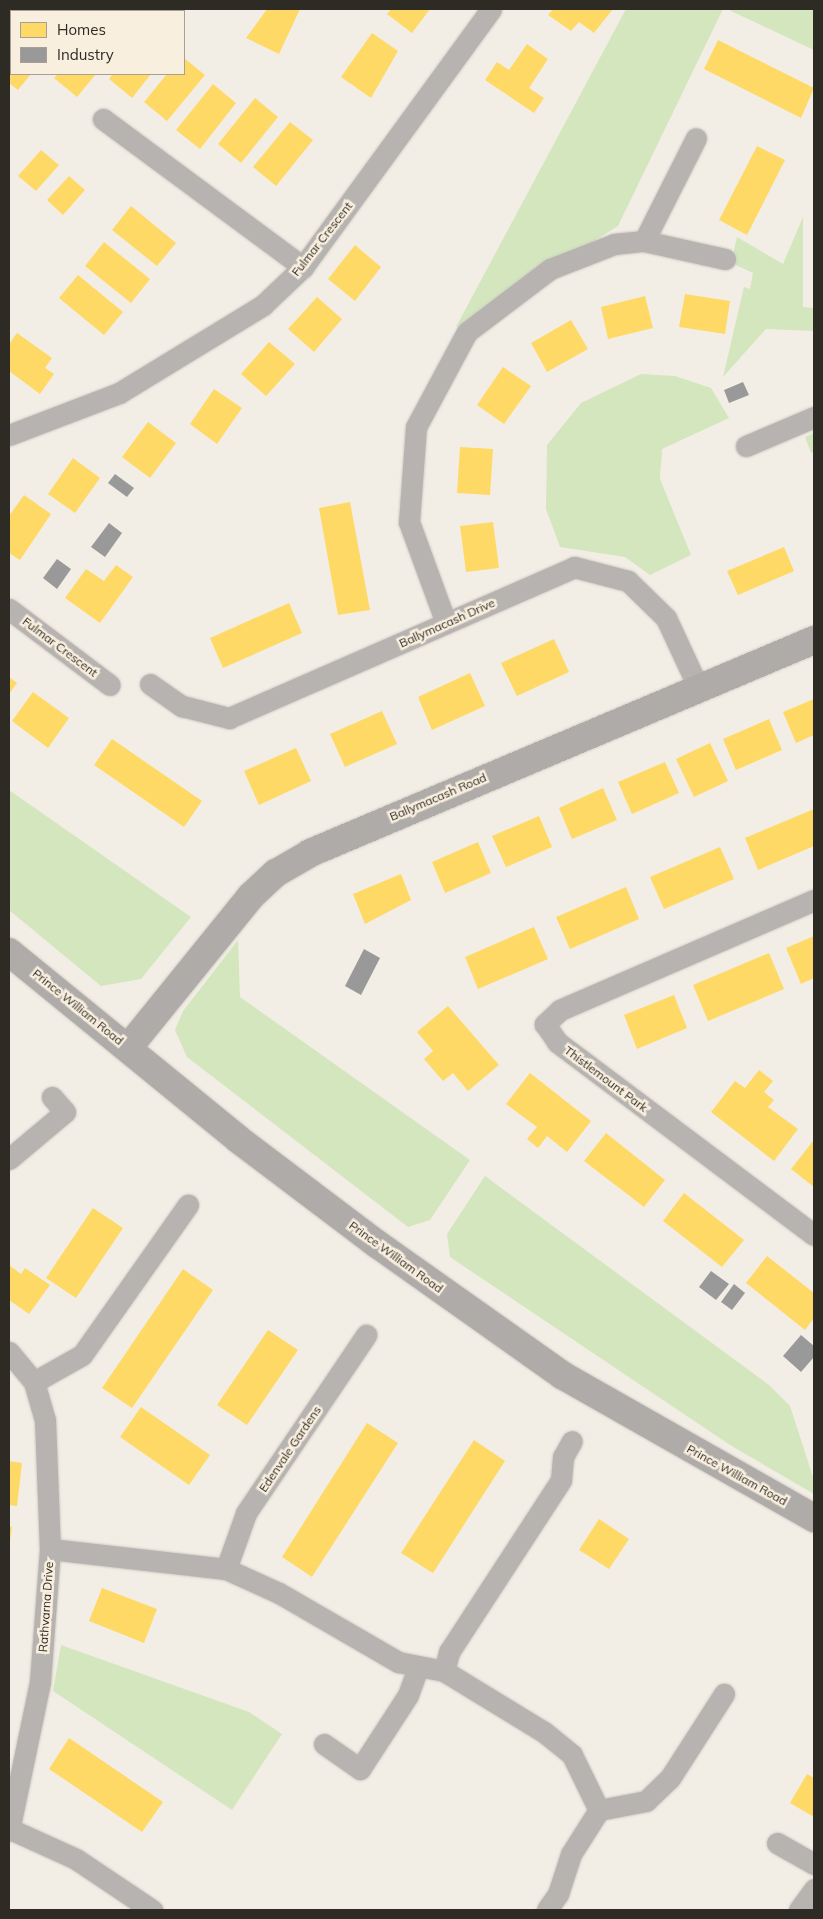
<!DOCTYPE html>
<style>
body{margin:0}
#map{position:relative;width:823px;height:1919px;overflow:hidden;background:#f3eee5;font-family:Mulish,sans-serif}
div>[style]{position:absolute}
.green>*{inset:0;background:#d3e6bd}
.homes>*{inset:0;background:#ffd966}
.industry>*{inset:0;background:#999}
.roads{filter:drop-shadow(0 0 1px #cfcac3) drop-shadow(0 0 1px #cfcac3)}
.minor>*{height:21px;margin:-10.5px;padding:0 10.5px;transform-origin:10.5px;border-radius:10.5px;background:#b7b3b1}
.primary>*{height:28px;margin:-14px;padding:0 14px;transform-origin:14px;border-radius:14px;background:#afaba8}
span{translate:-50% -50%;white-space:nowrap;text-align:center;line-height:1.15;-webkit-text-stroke:5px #f9efdf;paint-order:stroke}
.street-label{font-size:12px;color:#2e2a24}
.frame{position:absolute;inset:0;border:10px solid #2e2a24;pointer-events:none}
.legend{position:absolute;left:10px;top:10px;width:175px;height:65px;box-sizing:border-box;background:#f9efdf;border:1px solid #a8a094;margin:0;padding:6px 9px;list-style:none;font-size:15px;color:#2e2a24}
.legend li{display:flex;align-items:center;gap:10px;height:25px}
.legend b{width:25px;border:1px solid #a8a094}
</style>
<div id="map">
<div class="green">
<div style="clip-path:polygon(626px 9px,723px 9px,618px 226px,456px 327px)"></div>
<div style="clip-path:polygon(727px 9px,814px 9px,814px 50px)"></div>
<div style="clip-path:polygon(803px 217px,803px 307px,814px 308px,814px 331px,766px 329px,723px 377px,744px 287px,750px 289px,753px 273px,731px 263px,737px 237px,783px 264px)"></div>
<div style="clip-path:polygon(641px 374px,675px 376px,711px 388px,729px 418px,662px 449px,660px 479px,691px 555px,650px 575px,625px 557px,560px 547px,546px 509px,547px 445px,581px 403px)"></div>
<div style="clip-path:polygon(814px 433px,814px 452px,811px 453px,805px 437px)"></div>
<div style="clip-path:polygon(9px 790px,191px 917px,141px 979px,101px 986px,9px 910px)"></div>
<div style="clip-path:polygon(238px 940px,240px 997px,470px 1160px,430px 1220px,408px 1227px,187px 1057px,175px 1030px,183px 1011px)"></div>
<div style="clip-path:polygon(485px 1176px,769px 1385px,790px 1406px,814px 1480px,814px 1494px,730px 1445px,450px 1257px,447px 1234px)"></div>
<div style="clip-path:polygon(61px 1645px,249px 1712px,282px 1734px,232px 1810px,53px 1691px)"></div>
</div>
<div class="homes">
<div style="clip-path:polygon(9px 9px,11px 29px,9px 32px)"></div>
<div style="clip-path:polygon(267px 9px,300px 9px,279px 54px,246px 38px)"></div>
<div style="clip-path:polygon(391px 9px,430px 9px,412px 33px,387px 14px)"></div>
<div style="clip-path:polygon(553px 9px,613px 9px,594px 33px,579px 22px,571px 31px,548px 15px)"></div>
<div style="clip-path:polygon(372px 33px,398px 51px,371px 98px,341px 77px)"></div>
<div style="clip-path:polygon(718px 40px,814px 88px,801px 118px,704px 69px)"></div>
<div style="clip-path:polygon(527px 44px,548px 59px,529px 88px,544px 98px,534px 113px,485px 80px,497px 62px,509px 70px)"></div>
<div style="clip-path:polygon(11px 50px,11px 74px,31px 74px,18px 90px,9px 83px)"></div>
<div style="clip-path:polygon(184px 58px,205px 75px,167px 121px,144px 102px,167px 74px,184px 74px)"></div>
<div style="clip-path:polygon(58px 74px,96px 74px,77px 97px,54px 78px)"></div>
<div style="clip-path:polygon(113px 74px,151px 74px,132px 98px,109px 79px)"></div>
<div style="clip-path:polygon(213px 84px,236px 103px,200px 149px,176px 130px)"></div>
<div style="clip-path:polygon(255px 98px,278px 117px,241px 163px,218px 144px)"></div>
<div style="clip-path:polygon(290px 122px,313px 140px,276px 186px,253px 167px)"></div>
<div style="clip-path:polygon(757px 146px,785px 160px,747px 235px,719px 220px)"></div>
<div style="clip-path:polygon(41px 150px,59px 165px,36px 191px,18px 176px)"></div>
<div style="clip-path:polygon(69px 176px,85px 190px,63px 215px,47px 200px)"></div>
<div style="clip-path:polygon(131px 206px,176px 243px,157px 266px,112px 230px)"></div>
<div style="clip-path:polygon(104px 242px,150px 279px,131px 303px,85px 266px)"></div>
<div style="clip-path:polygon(355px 245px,381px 267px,355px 301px,328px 279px)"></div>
<div style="clip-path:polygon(78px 275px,123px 312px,104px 335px,59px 298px)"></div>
<div style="clip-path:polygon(685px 294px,730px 301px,725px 334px,679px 327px)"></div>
<div style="clip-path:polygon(645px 296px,653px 328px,608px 339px,601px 307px)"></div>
<div style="clip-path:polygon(317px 297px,342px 319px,314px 352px,288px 329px)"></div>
<div style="clip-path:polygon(571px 320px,588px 349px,547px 372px,531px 343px)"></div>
<div style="clip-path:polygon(17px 333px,52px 358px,45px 368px,54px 374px,40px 394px,9px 371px,9px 344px)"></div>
<div style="clip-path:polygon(269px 342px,295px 364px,266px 396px,241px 374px)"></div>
<div style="clip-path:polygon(503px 367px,531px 386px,504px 424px,477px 405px)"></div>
<div style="clip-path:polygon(214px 389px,242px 408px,217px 444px,190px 424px)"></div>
<div style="clip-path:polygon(148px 422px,176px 443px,150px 478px,122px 457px)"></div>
<div style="clip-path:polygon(460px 447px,493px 449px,490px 495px,457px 493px)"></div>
<div style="clip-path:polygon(73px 458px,100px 478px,75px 513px,48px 494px)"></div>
<div style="clip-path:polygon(24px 495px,51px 514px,20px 560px,9px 553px,9px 516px)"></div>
<div style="clip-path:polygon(350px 502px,370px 610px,338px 615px,319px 508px)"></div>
<div style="clip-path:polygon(493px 522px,499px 568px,466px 572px,460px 526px)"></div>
<div style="clip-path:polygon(784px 547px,794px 571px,738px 595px,727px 571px)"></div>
<div style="clip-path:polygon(116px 565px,133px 577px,100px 623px,65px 598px,86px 569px,104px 581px)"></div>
<div style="clip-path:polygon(289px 603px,302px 633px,223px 668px,210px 638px)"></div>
<div style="clip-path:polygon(554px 639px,569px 672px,517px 696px,501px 663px)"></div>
<div style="clip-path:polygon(470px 673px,485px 706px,432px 730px,418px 697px)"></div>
<div style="clip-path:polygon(9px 677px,17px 683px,9px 694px)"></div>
<div style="clip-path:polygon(33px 692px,69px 718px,48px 748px,12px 721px)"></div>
<div style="clip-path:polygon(814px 699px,814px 735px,796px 743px,783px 712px)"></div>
<div style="clip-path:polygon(382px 711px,397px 744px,345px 767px,330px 734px)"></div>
<div style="clip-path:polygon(769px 719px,782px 750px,736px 770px,723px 739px)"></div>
<div style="clip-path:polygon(112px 739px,202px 801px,184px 827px,94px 765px)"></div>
<div style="clip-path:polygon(710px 743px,728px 781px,694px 797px,676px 759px)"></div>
<div style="clip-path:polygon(296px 748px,311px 781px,259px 805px,244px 771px)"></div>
<div style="clip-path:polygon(665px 762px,679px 793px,632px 814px,618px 782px)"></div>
<div style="clip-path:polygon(603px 788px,617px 820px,572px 839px,559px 808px)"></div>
<div style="clip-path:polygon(814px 809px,814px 846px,758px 870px,745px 838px)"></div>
<div style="clip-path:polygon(539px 816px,552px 847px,506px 867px,492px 836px)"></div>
<div style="clip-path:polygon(478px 842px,491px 873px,445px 893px,432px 862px)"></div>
<div style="clip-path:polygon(720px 847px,734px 879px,664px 909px,650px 877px)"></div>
<div style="clip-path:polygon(401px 874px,411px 900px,365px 924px,353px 894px)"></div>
<div style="clip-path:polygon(626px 887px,639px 919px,570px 949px,556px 917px)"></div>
<div style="clip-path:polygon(534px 927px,548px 959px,478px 989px,465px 957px)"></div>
<div style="clip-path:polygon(814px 936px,814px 978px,801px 984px,786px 948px)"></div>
<div style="clip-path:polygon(769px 953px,784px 989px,708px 1021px,693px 985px)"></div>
<div style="clip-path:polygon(674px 995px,687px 1028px,637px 1049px,624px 1015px)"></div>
<div style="clip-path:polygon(448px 1006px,499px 1065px,468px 1091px,453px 1073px,443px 1081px,424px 1059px,433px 1051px,417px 1032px)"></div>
<div style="clip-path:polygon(759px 1070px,773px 1081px,764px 1092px,774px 1100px,768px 1107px,798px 1129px,774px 1161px,711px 1112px,735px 1081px,745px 1088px)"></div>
<div style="clip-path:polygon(530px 1073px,591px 1121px,567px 1152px,547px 1136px,538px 1148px,527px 1139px,537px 1127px,506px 1104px)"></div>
<div style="clip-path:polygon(606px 1133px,665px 1180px,644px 1207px,584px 1161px)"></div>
<div style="clip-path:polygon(813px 1141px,814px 1143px,814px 1187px,791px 1169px)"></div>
<div style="clip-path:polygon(684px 1193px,744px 1240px,722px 1267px,663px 1221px)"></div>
<div style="clip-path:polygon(93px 1208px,123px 1228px,76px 1298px,46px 1278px)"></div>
<div style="clip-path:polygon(767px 1256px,814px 1293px,814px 1318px,805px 1330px,746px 1283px)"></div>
<div style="clip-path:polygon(9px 1265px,21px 1274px,25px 1268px,50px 1285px,29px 1314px,9px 1300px)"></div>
<div style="clip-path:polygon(183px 1269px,213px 1290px,132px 1408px,102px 1388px)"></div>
<div style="clip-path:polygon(268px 1330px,298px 1350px,247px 1425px,217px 1405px)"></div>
<div style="clip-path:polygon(141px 1407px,210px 1455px,189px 1485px,120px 1437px)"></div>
<div style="clip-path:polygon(367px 1423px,398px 1443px,312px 1577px,282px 1557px)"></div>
<div style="clip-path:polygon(474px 1440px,505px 1461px,433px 1573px,401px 1553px)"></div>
<div style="clip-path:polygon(9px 1461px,22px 1463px,17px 1506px,9px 1505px)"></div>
<div style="clip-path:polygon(599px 1519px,629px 1539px,609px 1569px,579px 1550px)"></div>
<div style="clip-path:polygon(9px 1526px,12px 1527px,10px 1541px,9px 1541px)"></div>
<div style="clip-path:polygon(102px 1588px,157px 1609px,144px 1643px,89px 1621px)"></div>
<div style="clip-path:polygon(69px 1738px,163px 1802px,142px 1832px,49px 1769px)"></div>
<div style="clip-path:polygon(807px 1774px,814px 1778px,814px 1817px,790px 1803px)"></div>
</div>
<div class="industry">
<div style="clip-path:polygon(743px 382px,749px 395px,729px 403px,724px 390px)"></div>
<div style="clip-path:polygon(115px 474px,134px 488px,127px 497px,108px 483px)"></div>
<div style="clip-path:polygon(109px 523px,122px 533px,105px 557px,91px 547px)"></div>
<div style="clip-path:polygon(57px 559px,71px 569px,57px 589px,43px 578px)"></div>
<div style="clip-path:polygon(364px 949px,380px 958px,361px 995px,345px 986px)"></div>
<div style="clip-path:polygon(711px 1271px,729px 1284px,716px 1300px,699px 1287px)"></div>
<div style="clip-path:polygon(734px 1284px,745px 1293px,732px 1310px,721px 1302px)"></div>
<div style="clip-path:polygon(801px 1335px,814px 1346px,814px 1357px,801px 1372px,783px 1356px)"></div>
</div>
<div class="roads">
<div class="minor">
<div style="left:103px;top:119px;width:249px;rotate:36.5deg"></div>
<div style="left:644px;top:241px;width:115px;rotate:-63.2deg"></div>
<div style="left:9px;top:435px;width:118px;rotate:-20.9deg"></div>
<div style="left:119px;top:393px;width:169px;rotate:-31.4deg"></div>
<div style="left:263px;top:305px;width:55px;rotate:-43.5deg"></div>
<div style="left:303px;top:267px;width:319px;rotate:-53.9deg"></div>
<div style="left:746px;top:446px;width:74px;rotate:-23.1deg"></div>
<div style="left:9px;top:609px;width:126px;rotate:37deg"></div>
<div style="left:446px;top:623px;width:108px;rotate:-110.1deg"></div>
<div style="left:409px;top:522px;width:95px;rotate:-85.8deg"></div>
<div style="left:416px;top:427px;width:108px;rotate:-61.8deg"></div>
<div style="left:467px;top:332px;width:104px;rotate:-37.2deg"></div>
<div style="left:550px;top:269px;width:69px;rotate:-21.3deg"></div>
<div style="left:614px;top:244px;width:30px;rotate:-6deg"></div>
<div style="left:644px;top:241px;width:83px;rotate:12.5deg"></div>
<div style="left:150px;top:684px;width:39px;rotate:35deg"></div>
<div style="left:182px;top:706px;width:49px;rotate:14.3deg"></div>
<div style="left:229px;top:718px;width:377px;rotate:-23.6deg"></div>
<div style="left:574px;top:567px;width:56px;rotate:14.5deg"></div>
<div style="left:628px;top:581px;width:53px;rotate:44.2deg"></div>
<div style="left:666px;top:618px;width:76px;rotate:65.1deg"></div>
<div style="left:814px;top:900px;width:277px;rotate:156.6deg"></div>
<div style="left:560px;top:1010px;width:21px;rotate:137deg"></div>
<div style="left:545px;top:1024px;width:22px;rotate:56deg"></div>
<div style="left:557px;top:1042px;width:321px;rotate:36.9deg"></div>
<div style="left:9px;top:1159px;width:73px;rotate:-40deg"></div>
<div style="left:65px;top:1112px;width:20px;rotate:-131deg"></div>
<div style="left:9px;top:1352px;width:39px;rotate:50deg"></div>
<div style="left:34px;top:1382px;width:40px;rotate:74deg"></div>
<div style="left:45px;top:1420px;width:129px;rotate:87.8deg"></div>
<div style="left:50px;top:1549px;width:133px;rotate:94.3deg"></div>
<div style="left:40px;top:1682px;width:152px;rotate:101.8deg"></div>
<div style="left:34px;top:1382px;width:55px;rotate:-29.4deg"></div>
<div style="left:82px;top:1355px;width:184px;rotate:-54.8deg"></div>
<div style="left:50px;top:1549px;width:177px;rotate:6.5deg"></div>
<div style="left:226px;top:1569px;width:58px;rotate:24.4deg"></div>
<div style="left:279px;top:1593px;width:138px;rotate:30.1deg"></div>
<div style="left:398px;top:1662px;width:47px;rotate:11.1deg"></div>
<div style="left:444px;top:1671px;width:117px;rotate:31.4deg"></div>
<div style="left:544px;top:1732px;width:36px;rotate:39deg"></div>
<div style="left:572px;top:1755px;width:61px;rotate:63.9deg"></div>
<div style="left:599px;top:1810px;width:52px;rotate:122.5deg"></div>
<div style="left:571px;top:1854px;width:42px;rotate:108deg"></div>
<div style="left:558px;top:1894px;width:19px;rotate:125deg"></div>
<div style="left:226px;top:1569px;width:59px;rotate:-70.3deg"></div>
<div style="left:246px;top:1513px;width:215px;rotate:-56deg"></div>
<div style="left:444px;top:1671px;width:20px;rotate:-75deg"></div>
<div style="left:449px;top:1652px;width:205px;rotate:-56.9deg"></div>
<div style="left:561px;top:1480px;width:23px;rotate:-85deg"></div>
<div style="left:563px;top:1457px;width:18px;rotate:-61deg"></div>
<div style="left:324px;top:1744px;width:44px;rotate:34.8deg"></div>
<div style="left:360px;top:1769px;width:88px;rotate:-57deg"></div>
<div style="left:408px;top:1695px;width:29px;rotate:-70deg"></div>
<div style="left:599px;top:1810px;width:48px;rotate:-10.8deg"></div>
<div style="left:646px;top:1801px;width:33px;rotate:-44deg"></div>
<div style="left:670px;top:1778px;width:100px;rotate:-57.3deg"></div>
<div style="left:10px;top:1829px;width:72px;rotate:24.4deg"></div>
<div style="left:76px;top:1859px;width:92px;rotate:33.9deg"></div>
<div style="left:777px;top:1843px;width:43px;rotate:29.6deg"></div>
<div style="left:799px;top:1910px;width:26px;rotate:-54deg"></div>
</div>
<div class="primary">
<div style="left:9px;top:952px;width:296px;rotate:39.2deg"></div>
<div style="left:238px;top:1139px;width:174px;rotate:37.1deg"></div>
<div style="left:377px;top:1244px;width:227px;rotate:35.3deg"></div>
<div style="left:562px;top:1375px;width:290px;rotate:29.6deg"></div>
<div style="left:128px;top:1048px;width:196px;rotate:-51deg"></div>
<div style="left:251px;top:896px;width:34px;rotate:-43deg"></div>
<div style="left:276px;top:873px;width:39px;rotate:-30deg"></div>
<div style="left:310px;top:853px;width:547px;rotate:-22.91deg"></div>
</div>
</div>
<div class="street-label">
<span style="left:322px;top:239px;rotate:-52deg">Fulmar Crescent</span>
<span style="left:447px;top:623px;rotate:-24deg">Ballymacash Drive</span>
<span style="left:60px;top:647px;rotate:37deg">Fulmar Crescent</span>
<span style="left:438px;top:797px;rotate:-23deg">Ballymacash Road</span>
<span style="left:78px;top:1007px;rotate:39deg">Prince William Road</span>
<span style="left:606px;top:1079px;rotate:37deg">Thistlemount Park</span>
<span style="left:396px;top:1257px;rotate:36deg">Prince William Road</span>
<span style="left:290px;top:1449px;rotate:-56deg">Edenvale Gardens</span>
<span style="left:737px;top:1475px;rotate:29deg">Prince William Road</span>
<span style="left:46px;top:1607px;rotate:-86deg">Rathvarna Drive</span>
</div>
<div class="frame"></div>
<ul class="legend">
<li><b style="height:14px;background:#ffd966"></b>Homes</li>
<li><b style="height:14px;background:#999"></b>Industry</li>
</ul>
</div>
